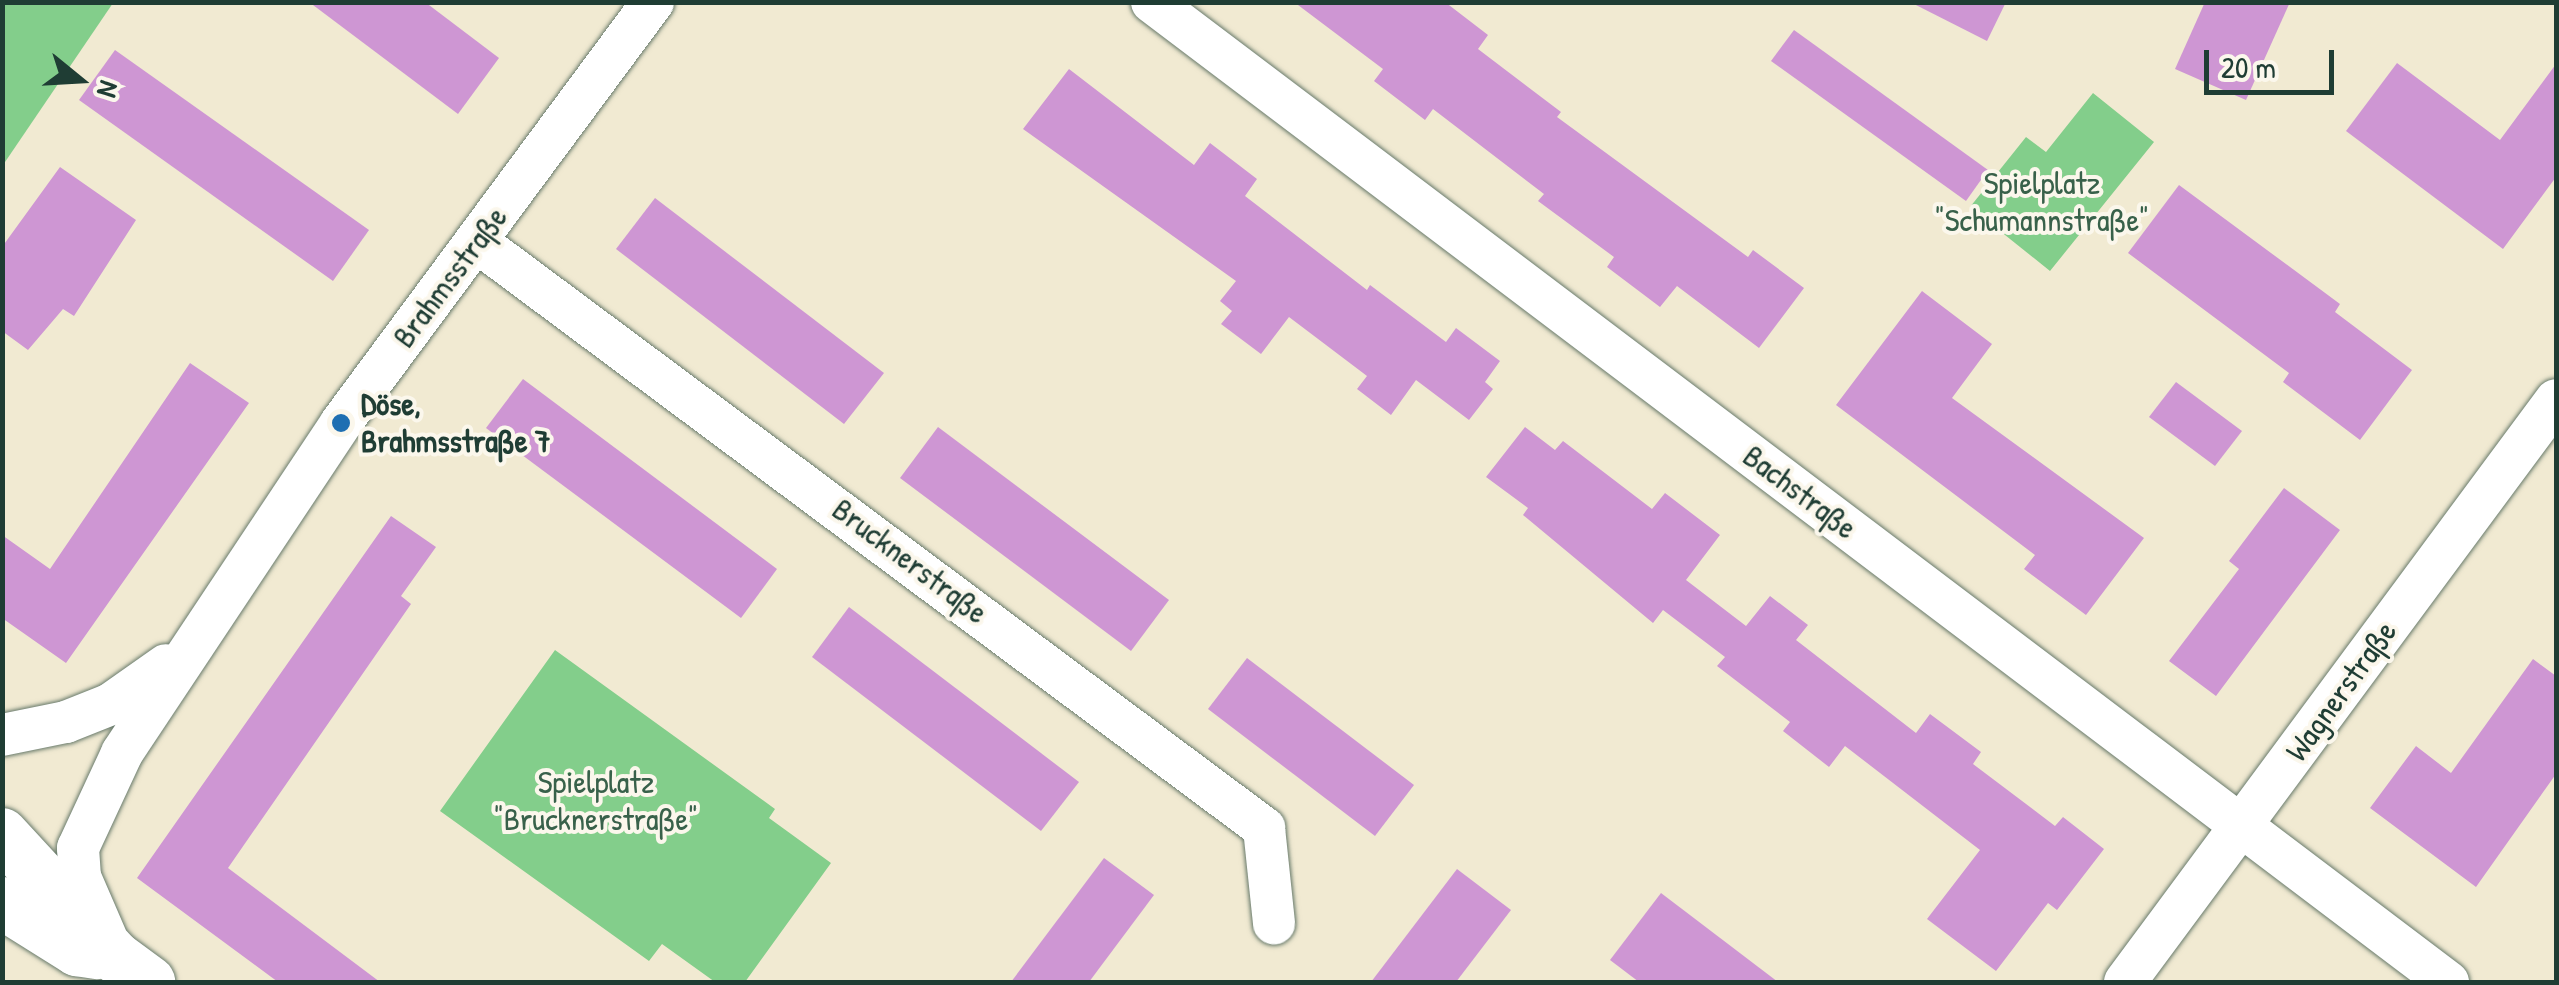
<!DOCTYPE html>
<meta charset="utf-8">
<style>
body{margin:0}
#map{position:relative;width:2559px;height:985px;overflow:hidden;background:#f1ead2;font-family:"Patrick Hand",sans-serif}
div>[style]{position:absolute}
.green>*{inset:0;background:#83ce8b}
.building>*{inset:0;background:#ce96d3}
.roads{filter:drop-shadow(0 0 2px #687a6b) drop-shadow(0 0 2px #687a6b)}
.minor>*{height:42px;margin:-21px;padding:0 21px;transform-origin:21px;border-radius:21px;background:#fff}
.tertiary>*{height:52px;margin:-26px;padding:0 26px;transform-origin:26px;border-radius:26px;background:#fff}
.dots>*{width:28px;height:28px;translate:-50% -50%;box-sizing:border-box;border:5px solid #fbf7ec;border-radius:50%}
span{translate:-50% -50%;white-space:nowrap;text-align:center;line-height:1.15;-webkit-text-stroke:8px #fbf7ec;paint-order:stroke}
.park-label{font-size:32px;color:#38614a}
.street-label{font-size:32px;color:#1f3d34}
.poi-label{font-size:32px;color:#1f3d34;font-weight:700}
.left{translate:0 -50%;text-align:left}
.frame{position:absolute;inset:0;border:5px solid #1f3d34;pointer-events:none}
.north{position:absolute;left:30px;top:30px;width:100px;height:100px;-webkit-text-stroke:8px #fbf7ec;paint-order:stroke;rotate:108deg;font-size:28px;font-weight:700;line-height:40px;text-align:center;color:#1f3d34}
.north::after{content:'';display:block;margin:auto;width:35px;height:45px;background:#1f3d34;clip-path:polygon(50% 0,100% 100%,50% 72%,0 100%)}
.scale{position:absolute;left:2204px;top:50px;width:130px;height:45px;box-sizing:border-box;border:5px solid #1f3d34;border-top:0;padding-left:12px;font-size:30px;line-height:35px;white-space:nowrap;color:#1f3d34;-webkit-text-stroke:8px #fbf7ec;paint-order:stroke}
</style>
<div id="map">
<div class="green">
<div style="clip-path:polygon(3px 2px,113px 3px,3px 165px,2px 3px)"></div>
<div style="clip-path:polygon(2093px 93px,2154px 142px,2050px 271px,1970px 207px,2026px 137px,2046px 152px)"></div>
<div style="clip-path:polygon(555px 650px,775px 809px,769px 818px,831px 863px,745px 982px,715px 982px,662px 944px,649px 961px,440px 811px)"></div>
</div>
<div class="building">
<div style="clip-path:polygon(309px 2px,425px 2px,499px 58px,458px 114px)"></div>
<div style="clip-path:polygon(1294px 2px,1445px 2px,1488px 35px,1478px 49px,1561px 112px,1557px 117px,1748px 257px,1753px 250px,1804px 288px,1759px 348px,1677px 286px,1660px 307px,1607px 267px,1614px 257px,1538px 201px,1544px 194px,1433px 109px,1425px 120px,1374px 81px,1383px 69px)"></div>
<div style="clip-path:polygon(1910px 2px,2006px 2px,1987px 41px)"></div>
<div style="clip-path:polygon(2205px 2px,2290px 2px,2246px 100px,2175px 69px)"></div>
<div style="clip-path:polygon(1794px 30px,1988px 170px,1966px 201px,1771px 61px)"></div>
<div style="clip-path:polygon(115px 50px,369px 230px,333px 281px,79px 100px)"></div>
<div style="clip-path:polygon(2397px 63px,2500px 140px,2556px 64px,2556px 177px,2503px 249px,2346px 131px)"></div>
<div style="clip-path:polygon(1069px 69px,1194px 165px,1210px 143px,1257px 179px,1245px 196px,1367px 290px,1370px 285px,1446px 342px,1456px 328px,1500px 361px,1485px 382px,1493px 389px,1469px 420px,1416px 380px,1391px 415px,1357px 389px,1367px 376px,1289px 317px,1261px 354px,1221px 324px,1232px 311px,1220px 301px,1236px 281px,1023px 129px)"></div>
<div style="clip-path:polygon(60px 167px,136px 220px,74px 316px,63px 309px,28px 350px,2px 331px,2px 247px)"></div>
<div style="clip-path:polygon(2179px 185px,2340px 304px,2335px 312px,2412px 370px,2360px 440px,2283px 382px,2289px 373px,2128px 253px)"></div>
<div style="clip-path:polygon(655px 198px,884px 373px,844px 424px,616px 249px)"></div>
<div style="clip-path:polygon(1922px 291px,1992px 344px,1952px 398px,2144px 538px,2086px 615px,2024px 569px,2035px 555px,1836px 405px)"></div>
<div style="clip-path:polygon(190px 363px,249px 403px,66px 663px,2px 618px,2px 535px,50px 569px)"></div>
<div style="clip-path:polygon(523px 379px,777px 569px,741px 618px,486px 428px)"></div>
<div style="clip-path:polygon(2176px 382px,2242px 431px,2215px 466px,2149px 417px)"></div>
<div style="clip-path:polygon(938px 427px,1169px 600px,1131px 651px,900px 478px)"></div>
<div style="clip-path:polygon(1525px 427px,1555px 450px,1563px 441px,1652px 509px,1665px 493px,1720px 535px,1686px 580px,1746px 626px,1770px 596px,1808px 625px,1796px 640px,1916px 733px,1930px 714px,1981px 752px,1973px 764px,2055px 826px,2063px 817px,2104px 849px,2057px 910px,2048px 903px,1996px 971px,1927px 919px,1980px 850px,1845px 746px,1829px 767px,1783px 731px,1790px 722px,1717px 666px,1725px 657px,1663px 610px,1653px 623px,1523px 515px,1528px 508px,1486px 477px)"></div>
<div style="clip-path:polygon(2284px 488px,2340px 530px,2216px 696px,2169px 661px,2239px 569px,2229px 561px)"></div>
<div style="clip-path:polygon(391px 516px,436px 547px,401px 596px,411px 604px,228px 868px,380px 982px,278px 982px,137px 878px)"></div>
<div style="clip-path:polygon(849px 607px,1079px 782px,1041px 831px,812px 657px)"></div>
<div style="clip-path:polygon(1247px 658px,1414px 785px,1375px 836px,1208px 709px)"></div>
<div style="clip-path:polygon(2533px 659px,2556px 676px,2556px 774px,2476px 887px,2370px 808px,2416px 746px,2451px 773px)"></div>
<div style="clip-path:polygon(1104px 858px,1154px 895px,1089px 982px,1011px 982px)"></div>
<div style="clip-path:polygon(1457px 869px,1511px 910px,1456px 982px,1371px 982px)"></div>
<div style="clip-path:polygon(1661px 893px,1778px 982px,1639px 982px,1610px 960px)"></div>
</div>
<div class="roads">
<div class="minor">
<div style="left:1152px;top:2px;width:1625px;rotate:37.1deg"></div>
<div style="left:476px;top:241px;width:983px;rotate:36.68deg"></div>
<div style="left:1264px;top:828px;width:96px;rotate:84deg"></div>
<div style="left:2px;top:735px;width:65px;rotate:-11.5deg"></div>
<div style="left:66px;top:722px;width:48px;rotate:-21.8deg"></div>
<div style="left:111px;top:704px;width:67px;rotate:-35.3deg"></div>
<div style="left:106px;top:937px;width:65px;rotate:-113.4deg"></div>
<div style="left:80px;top:877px;width:29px;rotate:-94deg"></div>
<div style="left:78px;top:848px;width:105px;rotate:-65.1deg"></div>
<div style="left:122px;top:753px;width:396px;rotate:-56.4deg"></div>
<div style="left:341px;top:423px;width:524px;rotate:-53.46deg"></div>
<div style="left:2125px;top:982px;width:724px;rotate:-53.48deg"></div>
</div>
<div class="tertiary">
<div style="left:2px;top:834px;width:166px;rotate:47.4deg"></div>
<div style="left:114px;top:956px;width:44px;rotate:36.6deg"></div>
<div style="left:2px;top:903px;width:89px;rotate:32.1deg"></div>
<div style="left:77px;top:950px;width:20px;rotate:9deg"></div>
</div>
</div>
<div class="dots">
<div style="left:341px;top:423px;background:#1f6fb2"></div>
</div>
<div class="park-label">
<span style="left:2042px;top:202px">Spielplatz<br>"Schumannstraße"</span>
<span style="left:596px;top:801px">Spielplatz<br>"Brucknerstraße"</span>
</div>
<div class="street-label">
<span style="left:450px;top:277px;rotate:-53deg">Brahmsstraße</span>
<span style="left:1800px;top:492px;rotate:37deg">Bachstraße</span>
<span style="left:910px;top:561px;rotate:37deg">Brucknerstraße</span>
<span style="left:2341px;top:691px;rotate:-54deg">Wagnerstraße</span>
</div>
<div class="poi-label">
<span class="left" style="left:361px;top:423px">Döse,<br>Brahmsstraße 7</span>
</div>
<div class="frame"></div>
<div class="north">N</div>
<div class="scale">20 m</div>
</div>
